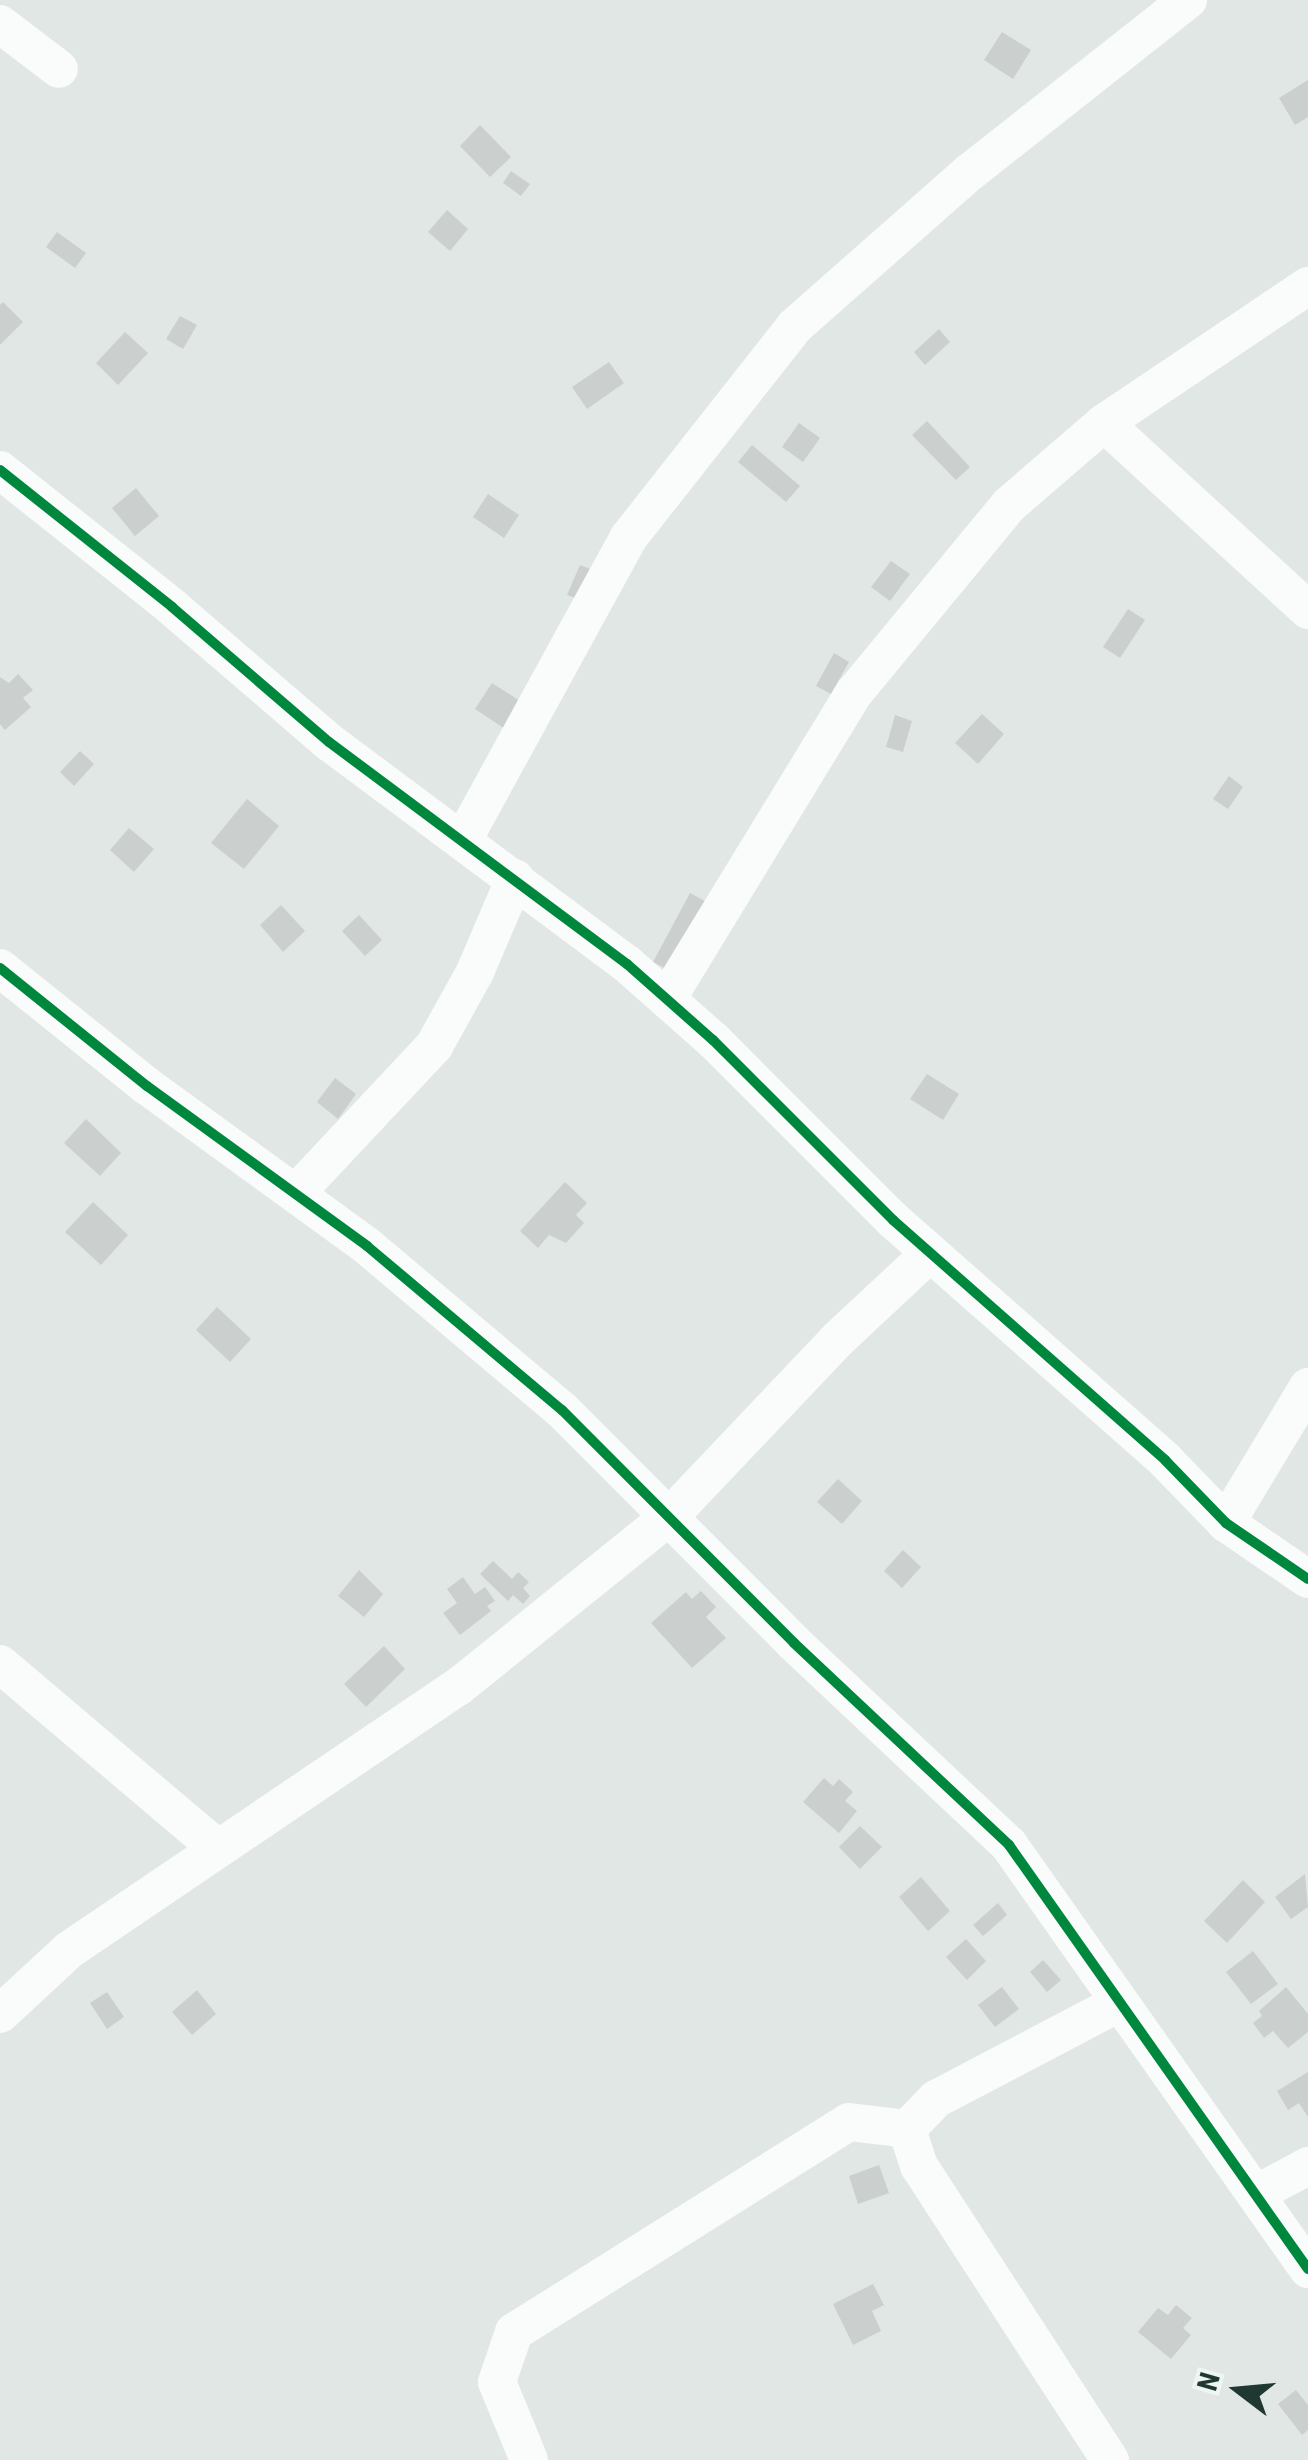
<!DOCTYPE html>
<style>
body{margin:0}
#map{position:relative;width:1308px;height:2460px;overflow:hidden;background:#e0e7e4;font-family:"Roboto Condensed",sans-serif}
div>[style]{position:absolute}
.building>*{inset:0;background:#cbd0ce}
.minor>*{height:38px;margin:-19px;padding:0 19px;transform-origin:19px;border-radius:19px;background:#fafbfb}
.cycleway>*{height:10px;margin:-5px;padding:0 5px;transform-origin:5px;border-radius:5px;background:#00873e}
span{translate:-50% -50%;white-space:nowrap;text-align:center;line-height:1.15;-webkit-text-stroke:8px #eef6f2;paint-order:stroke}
.north{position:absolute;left:1188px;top:2340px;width:100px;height:100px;-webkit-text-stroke:8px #eef6f2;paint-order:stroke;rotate:286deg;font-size:28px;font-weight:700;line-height:40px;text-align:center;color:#1f3932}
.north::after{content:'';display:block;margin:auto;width:35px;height:45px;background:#1f3932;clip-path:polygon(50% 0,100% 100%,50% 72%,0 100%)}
</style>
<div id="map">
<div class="building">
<div style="clip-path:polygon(1002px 32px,1031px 50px,1013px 79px,984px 60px)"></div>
<div style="clip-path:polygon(1308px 80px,1308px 117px,1295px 125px,1279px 98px)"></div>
<div style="clip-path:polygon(480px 125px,511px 157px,490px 177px,460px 146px)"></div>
<div style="clip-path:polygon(511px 171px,530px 184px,521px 196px,503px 183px)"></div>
<div style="clip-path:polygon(447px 210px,468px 229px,450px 251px,428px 232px)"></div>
<div style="clip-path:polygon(57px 232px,86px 253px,75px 268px,46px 247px)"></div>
<div style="clip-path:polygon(3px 302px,23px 322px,0 345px,0 305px)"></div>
<div style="clip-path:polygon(180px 316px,197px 325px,183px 349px,166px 339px)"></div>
<div style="clip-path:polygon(939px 329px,950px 342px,925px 365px,914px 352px)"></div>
<div style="clip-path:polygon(125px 332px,148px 353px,118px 385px,96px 363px)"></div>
<div style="clip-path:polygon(609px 362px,624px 383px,587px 409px,572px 387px)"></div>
<div style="clip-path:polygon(927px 421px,970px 467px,956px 480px,912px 435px)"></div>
<div style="clip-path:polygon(799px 423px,820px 438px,803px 462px,782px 447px)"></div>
<div style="clip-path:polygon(752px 445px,800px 486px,786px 502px,738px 462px)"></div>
<div style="clip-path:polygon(136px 488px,159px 516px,135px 536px,112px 508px)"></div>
<div style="clip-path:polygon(488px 494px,519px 515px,504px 538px,473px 517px)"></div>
<div style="clip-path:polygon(891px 561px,910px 574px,890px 601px,871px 587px)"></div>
<div style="clip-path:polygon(580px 565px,593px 570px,581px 600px,567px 595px)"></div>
<div style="clip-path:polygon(1128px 609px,1145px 620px,1120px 658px,1103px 647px)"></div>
<div style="clip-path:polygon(834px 653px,849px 662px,831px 694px,816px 686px)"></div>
<div style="clip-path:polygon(18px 674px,33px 690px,23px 698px,31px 707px,5px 730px,0 724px,0 677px,9px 683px)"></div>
<div style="clip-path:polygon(492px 683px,528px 706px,511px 733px,475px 709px)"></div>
<div style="clip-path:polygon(982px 714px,1004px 734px,978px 764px,955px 743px)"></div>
<div style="clip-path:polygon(895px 715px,912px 721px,903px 752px,886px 747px)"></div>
<div style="clip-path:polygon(80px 751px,94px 764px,74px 786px,60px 772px)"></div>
<div style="clip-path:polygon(1229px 776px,1243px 787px,1228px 809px,1213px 799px)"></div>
<div style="clip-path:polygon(247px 799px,279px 826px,244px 869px,211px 843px)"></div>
<div style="clip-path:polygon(129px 828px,154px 849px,134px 872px,110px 850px)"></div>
<div style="clip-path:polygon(690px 893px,705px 901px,668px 970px,653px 962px)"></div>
<div style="clip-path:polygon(281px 905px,305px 931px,283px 952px,260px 925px)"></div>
<div style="clip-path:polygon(359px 915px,382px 940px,365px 956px,342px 931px)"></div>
<div style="clip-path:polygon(927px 1074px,959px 1094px,943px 1120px,910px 1099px)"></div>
<div style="clip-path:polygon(335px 1078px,356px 1094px,338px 1119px,317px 1102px)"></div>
<div style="clip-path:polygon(86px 1119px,121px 1153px,100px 1176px,64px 1143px)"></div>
<div style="clip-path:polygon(565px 1182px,587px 1203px,576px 1215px,584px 1223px,566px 1243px,549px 1235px,538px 1248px,520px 1231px)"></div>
<div style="clip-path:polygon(93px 1202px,128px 1235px,101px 1265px,65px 1232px)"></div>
<div style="clip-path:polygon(217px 1307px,251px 1339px,230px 1362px,196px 1330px)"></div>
<div style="clip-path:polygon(838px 1479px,862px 1501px,842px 1524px,817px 1502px)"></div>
<div style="clip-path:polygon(903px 1550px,921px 1567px,902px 1588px,884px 1571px)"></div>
<div style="clip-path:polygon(493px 1561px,512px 1579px,518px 1572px,529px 1582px,523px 1588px,530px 1596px,523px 1604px,513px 1595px,508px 1601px,480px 1574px)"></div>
<div style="clip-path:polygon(359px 1570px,383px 1594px,364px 1617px,338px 1596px)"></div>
<div style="clip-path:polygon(463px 1577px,475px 1594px,485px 1587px,495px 1601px,487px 1606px,491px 1611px,460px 1635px,443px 1613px,457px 1603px,447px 1589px)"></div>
<div style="clip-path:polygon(701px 1591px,716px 1607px,706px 1617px,726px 1638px,692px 1668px,651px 1623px,686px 1592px,692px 1599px)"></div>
<div style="clip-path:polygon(384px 1646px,405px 1669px,366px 1707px,344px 1684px)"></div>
<div style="clip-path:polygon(824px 1778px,833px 1786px,839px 1779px,853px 1792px,845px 1801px,857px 1811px,839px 1833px,803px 1802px)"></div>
<div style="clip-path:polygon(860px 1826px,882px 1847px,860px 1869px,839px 1847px)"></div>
<div style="clip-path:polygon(1305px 1874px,1308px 1907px,1291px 1919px,1275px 1897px)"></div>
<div style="clip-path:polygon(921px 1877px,950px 1911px,928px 1931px,899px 1897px)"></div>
<div style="clip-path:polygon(1243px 1880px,1265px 1902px,1227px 1943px,1204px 1921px)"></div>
<div style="clip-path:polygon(998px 1903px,1007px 1915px,983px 1936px,973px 1925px)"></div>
<div style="clip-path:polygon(966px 1939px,986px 1961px,967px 1980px,946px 1957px)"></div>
<div style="clip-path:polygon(1253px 1951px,1278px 1984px,1251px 2004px,1226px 1972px)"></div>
<div style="clip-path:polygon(1043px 1960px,1061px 1980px,1047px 1992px,1030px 1972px)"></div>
<div style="clip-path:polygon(1002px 1987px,1019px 2009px,995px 2027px,978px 2005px)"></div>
<div style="clip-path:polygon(1286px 1987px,1308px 2014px,1308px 2032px,1288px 2048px,1273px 2031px,1264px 2038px,1253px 2023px,1262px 2016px,1259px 2011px)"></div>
<div style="clip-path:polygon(197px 1990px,216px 2014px,192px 2035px,172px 2012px)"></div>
<div style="clip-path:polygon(107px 1992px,124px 2017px,107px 2029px,90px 2003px)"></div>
<div style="clip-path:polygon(1308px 2072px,1308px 2117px,1299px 2103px,1288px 2110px,1277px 2091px)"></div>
<div style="clip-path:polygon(879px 2165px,889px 2193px,858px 2204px,849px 2176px)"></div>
<div style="clip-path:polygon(873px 2284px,884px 2305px,872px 2311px,881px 2331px,853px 2345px,833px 2304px)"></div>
<div style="clip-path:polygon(1176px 2305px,1192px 2318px,1183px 2328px,1191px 2335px,1171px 2359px,1138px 2332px,1158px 2308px,1168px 2315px)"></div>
<div style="clip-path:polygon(1296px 2390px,1308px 2405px,1308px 2430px,1302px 2435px,1278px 2404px)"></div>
</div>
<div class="minor">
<div style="left:0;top:24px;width:74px;rotate:37.3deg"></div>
<div style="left:1104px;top:423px;width:277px;rotate:42.5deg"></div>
<div style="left:0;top:470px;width:220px;rotate:38.5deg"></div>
<div style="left:172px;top:607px;width:207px;rotate:40.7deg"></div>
<div style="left:329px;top:742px;width:372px;rotate:36.7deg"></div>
<div style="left:627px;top:964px;width:115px;rotate:41.5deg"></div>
<div style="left:713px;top:1040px;width:255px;rotate:45deg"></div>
<div style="left:893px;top:1220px;width:363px;rotate:41.4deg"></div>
<div style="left:1165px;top:1460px;width:88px;rotate:45.9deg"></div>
<div style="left:1226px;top:1523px;width:99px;rotate:34.3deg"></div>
<div style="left:463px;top:840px;width:345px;rotate:-61.3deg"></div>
<div style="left:629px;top:537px;width:267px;rotate:-51.8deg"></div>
<div style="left:794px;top:327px;width:235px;rotate:-41.4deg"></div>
<div style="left:970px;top:172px;width:278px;rotate:-38.3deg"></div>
<div style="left:0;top:968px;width:189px;rotate:38.8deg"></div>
<div style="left:147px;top:1086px;width:272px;rotate:36deg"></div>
<div style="left:367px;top:1246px;width:255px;rotate:40.1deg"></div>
<div style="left:562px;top:1410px;width:329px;rotate:45.1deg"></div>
<div style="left:794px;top:1643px;width:295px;rotate:43.2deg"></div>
<div style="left:1009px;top:1845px;width:519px;rotate:54.81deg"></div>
<div style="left:667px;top:999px;width:359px;rotate:-58.6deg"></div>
<div style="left:854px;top:693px;width:244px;rotate:-50.5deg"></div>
<div style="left:1009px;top:505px;width:125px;rotate:-40.8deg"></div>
<div style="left:1104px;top:423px;width:246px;rotate:-33.9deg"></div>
<div style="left:296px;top:1193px;width:202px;rotate:-46.8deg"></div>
<div style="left:434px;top:1046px;width:85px;rotate:-61deg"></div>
<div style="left:475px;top:972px;width:102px;rotate:-66.9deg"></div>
<div style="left:1226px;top:1523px;width:159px;rotate:-58.9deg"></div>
<div style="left:0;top:1664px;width:285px;rotate:40.3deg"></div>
<div style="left:0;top:2014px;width:94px;rotate:-42.8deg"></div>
<div style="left:69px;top:1950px;width:470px;rotate:-34.1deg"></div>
<div style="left:458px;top:1687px;width:274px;rotate:-38.9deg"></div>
<div style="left:671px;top:1515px;width:243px;rotate:-46.5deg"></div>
<div style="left:838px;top:1339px;width:125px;rotate:-43deg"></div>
<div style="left:1258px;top:2193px;width:57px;rotate:-28.4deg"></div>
<div style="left:529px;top:2460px;width:84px;rotate:-112.3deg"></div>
<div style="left:497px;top:2382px;width:53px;rotate:-71.2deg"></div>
<div style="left:514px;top:2332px;width:395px;rotate:-32.1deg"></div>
<div style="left:849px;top:2122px;width:58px;rotate:6.9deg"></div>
<div style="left:1110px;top:2460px;width:351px;rotate:-123deg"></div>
<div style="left:919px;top:2166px;width:39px;rotate:-108deg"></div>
<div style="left:907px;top:2129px;width:42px;rotate:-46deg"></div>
<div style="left:936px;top:2099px;width:207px;rotate:-27.7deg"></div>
</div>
<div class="cycleway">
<div style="left:0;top:470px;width:220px;rotate:38.5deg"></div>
<div style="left:172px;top:607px;width:207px;rotate:40.7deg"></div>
<div style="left:329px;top:742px;width:372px;rotate:36.7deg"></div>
<div style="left:627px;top:964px;width:115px;rotate:41.5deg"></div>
<div style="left:713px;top:1040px;width:255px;rotate:45deg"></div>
<div style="left:893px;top:1220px;width:363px;rotate:41.4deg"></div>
<div style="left:1165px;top:1460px;width:88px;rotate:45.9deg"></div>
<div style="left:1226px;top:1523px;width:99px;rotate:34.3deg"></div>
<div style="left:0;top:968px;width:189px;rotate:38.8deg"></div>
<div style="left:147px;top:1086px;width:272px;rotate:36deg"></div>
<div style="left:367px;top:1246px;width:255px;rotate:40.1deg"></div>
<div style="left:562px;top:1410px;width:329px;rotate:45.1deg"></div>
<div style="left:794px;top:1643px;width:295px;rotate:43.2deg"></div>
<div style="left:1009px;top:1845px;width:519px;rotate:54.81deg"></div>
</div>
<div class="north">N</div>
</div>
